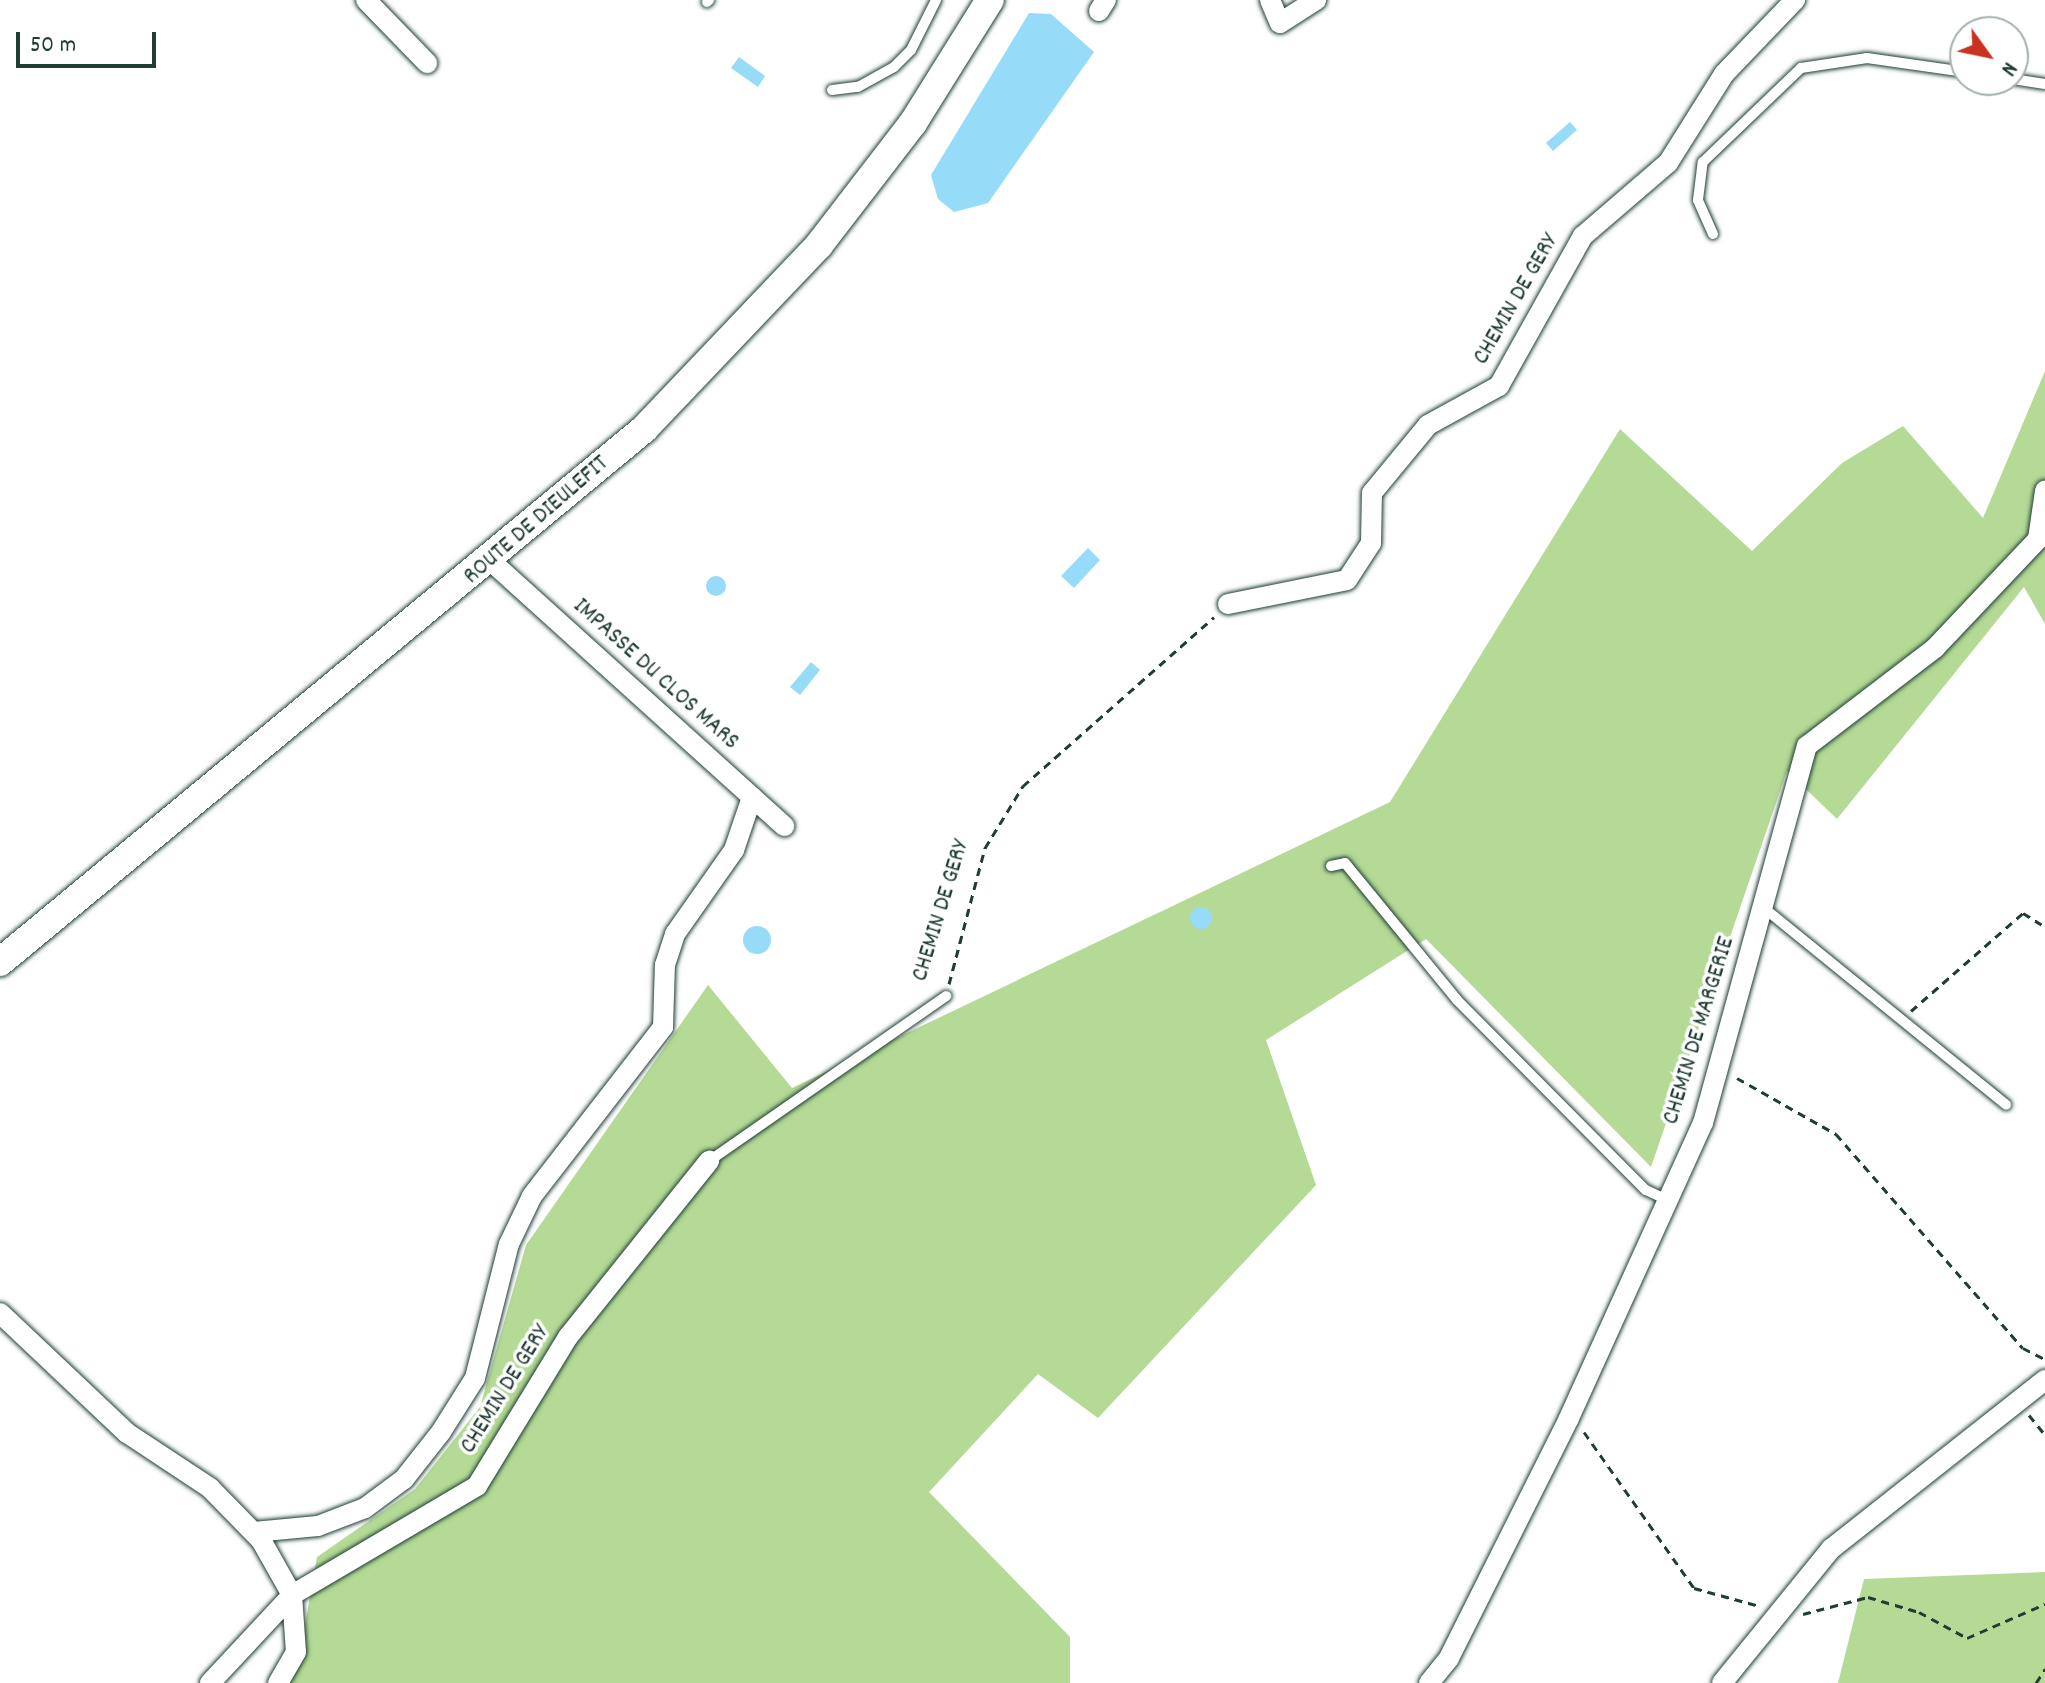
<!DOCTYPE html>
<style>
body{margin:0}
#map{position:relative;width:2045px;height:1683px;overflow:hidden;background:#fff;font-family:Dekko,sans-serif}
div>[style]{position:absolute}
.green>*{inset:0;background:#b4da96}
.water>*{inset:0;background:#96dbf8}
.round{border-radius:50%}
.path>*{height:3px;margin-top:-1.5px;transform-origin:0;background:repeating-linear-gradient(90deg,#1f3d34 0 8px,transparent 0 14px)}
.roads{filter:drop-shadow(0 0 2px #1f3d34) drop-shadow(0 0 2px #1f3d34)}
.lane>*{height:10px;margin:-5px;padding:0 5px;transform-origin:5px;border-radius:5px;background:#fff}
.street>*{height:20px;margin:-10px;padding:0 10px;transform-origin:10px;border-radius:10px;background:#fff}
.secondary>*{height:28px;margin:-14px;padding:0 14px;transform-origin:14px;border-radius:14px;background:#fff}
span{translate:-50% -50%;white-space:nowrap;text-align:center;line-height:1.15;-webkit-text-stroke:7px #fff;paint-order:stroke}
.street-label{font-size:24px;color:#1f3d34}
.north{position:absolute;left:1949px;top:16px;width:80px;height:80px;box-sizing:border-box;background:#fff;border:2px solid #a5b1ae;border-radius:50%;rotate:123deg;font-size:22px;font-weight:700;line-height:32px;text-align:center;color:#1f3d34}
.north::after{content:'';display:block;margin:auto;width:28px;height:36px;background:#c8321e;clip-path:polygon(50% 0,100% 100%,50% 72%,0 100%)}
.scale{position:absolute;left:16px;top:32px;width:140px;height:36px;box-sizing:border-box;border:4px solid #1f3d34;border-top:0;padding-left:10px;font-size:24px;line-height:28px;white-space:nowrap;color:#1f3d34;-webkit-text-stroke:6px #fff;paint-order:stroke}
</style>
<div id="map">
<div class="green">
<div style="clip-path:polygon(2045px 371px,2045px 624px,2024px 587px,1837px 819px,1787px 771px,1651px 1167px,1426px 939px,1266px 1040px,1316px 1185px,1098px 1418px,1038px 1374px,929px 1492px,1070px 1637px,1070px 1683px,283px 1683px,300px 1653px,317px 1557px,415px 1489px,480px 1407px,526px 1245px,708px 985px,792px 1088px,1390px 802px,1620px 429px,1752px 551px,1842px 463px,1903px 426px,1983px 518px)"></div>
<div style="clip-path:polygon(2045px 1572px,2045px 1683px,1838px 1683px,1864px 1579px)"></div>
</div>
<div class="water">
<div style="clip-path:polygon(1029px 13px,1051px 14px,1094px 52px,988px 203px,954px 212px,938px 199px,931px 175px)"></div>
<div style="clip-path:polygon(739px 57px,765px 76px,758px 87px,731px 68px)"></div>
<div style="clip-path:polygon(1570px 122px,1577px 130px,1553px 151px,1546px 143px)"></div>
<div style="clip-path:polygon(1088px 548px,1100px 560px,1074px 588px,1061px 576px)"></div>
<div class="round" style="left:706px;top:576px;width:20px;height:20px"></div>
<div style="clip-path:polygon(811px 662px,820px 670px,800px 695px,790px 687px)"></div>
<div class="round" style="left:1190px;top:907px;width:22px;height:22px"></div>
<div class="round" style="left:743px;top:926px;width:28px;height:28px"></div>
</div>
<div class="path">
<div style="left:949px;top:984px;width:141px;rotate:-75.2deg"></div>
<div style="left:985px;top:848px;width:73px;rotate:-58.5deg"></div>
<div style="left:1023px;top:786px;width:255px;rotate:-41.5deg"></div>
<div style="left:1911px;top:1011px;width:149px;rotate:-41.2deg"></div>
<div style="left:2023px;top:913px;width:26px;rotate:32deg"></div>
<div style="left:1737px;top:1078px;width:114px;rotate:29.5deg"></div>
<div style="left:1836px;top:1134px;width:284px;rotate:48.9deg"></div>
<div style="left:2023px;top:1348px;width:25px;rotate:27deg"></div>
<div style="left:2029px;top:1415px;width:26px;rotate:51deg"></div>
<div style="left:1584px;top:1432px;width:191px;rotate:54.8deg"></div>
<div style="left:1694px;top:1588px;width:68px;rotate:15.3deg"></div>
<div style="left:1803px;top:1614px;width:67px;rotate:-14.7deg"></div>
<div style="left:1868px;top:1597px;width:53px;rotate:16.4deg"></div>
<div style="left:1919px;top:1612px;width:55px;rotate:28.4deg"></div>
<div style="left:1967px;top:1638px;width:85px;rotate:-23.6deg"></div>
<div style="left:2036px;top:1683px;width:17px;rotate:-57deg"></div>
</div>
<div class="roads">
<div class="lane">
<div style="left:707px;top:2px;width:3px;rotate:-45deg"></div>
<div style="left:2013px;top:79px;width:32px;rotate:9deg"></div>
<div style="left:832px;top:90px;width:26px;rotate:-7deg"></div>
<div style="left:858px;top:87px;width:41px;rotate:-29.1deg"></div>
<div style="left:894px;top:67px;width:24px;rotate:-45deg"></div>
<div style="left:911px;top:50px;width:56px;rotate:-63.4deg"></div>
<div style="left:1713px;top:234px;width:37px;rotate:-114deg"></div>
<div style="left:1698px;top:200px;width:38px;rotate:-83deg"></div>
<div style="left:1703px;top:162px;width:136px;rotate:-43.8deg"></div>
<div style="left:1801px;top:68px;width:67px;rotate:-8.6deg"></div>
<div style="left:1867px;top:58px;width:99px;rotate:8.1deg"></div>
<div style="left:1331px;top:866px;width:14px;rotate:-12deg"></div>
<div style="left:1345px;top:863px;width:177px;rotate:50.7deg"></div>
<div style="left:1457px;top:1000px;width:268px;rotate:45.2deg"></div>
<div style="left:1646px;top:1190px;width:23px;rotate:25deg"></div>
<div style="left:1764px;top:908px;width:312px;rotate:39.1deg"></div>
<div style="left:709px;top:1161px;width:289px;rotate:-34.8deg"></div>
</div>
<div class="street">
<div style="left:366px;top:0;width:88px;rotate:45.9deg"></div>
<div style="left:1270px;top:0;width:25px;rotate:67deg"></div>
<div style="left:1280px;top:23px;width:43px;rotate:-32.6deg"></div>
<div style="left:1099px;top:11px;width:13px;rotate:-58deg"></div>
<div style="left:492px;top:562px;width:394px;rotate:42.1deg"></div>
<div style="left:1228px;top:604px;width:121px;rotate:-11.4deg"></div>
<div style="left:1347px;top:580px;width:44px;rotate:-57deg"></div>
<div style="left:1371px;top:543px;width:50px;rotate:-88.9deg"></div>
<div style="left:1372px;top:493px;width:88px;rotate:-50.5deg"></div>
<div style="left:1428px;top:425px;width:81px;rotate:-28.8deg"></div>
<div style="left:1499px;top:386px;width:172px;rotate:-60.8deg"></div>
<div style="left:1583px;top:236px;width:112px;rotate:-40.7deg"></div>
<div style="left:1668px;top:163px;width:105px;rotate:-57.8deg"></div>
<div style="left:1724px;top:74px;width:103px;rotate:-46.2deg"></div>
<div style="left:0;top:1313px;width:175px;rotate:43.4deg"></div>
<div style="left:127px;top:1433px;width:100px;rotate:33.5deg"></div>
<div style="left:210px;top:1488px;width:73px;rotate:45.6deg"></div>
<div style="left:261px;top:1540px;width:63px;rotate:60.6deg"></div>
<div style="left:292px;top:1595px;width:57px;rotate:86deg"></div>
<div style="left:296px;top:1652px;width:36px;rotate:120deg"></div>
<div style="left:254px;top:1532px;width:64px;rotate:-5.4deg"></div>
<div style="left:318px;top:1526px;width:50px;rotate:-21deg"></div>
<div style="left:365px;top:1508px;width:49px;rotate:-36.6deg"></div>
<div style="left:404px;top:1479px;width:60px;rotate:-51.8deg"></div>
<div style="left:441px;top:1432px;width:64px;rotate:-57.8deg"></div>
<div style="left:475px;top:1378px;width:138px;rotate:-75.8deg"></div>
<div style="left:509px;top:1244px;width:53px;rotate:-64.4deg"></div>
<div style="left:532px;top:1196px;width:214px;rotate:-52.2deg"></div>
<div style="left:663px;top:1027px;width:62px;rotate:-88.2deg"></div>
<div style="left:665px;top:965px;width:33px;rotate:-72deg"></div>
<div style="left:675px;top:934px;width:103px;rotate:-54.9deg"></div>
<div style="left:734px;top:850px;width:56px;rotate:-71.2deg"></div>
<div style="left:210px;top:1683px;width:120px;rotate:-47deg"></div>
<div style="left:292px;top:1595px;width:215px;rotate:-30.5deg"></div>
<div style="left:477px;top:1486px;width:175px;rotate:-58.6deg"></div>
<div style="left:568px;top:1337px;width:226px;rotate:-51.3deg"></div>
<div style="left:1429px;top:1683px;width:32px;rotate:-51deg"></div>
<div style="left:1449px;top:1658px;width:268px;rotate:-63.4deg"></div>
<div style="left:1569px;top:1418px;width:324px;rotate:-65.6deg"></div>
<div style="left:1703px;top:1123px;width:391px;rotate:-74.6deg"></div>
<div style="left:1807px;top:746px;width:161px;rotate:-37.4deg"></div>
<div style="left:1935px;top:648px;width:150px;rotate:-46.6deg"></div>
<div style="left:2038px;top:539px;width:49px;rotate:-81.7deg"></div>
<div style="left:1722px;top:1683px;width:173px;rotate:-50.9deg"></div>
<div style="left:1831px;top:1549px;width:273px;rotate:-38.3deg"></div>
</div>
<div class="secondary">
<div style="left:0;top:962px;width:836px;rotate:-39.61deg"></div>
<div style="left:644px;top:429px;width:254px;rotate:-46.4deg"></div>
<div style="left:819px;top:245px;width:154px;rotate:-52.4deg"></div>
<div style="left:913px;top:123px;width:145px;rotate:-58deg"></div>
</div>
</div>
<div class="street-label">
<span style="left:1517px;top:300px;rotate:-60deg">CHEMIN DE GERY</span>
<span style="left:537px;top:521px;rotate:-41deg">ROUTE DE DIEULEFIT</span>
<span style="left:655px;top:675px;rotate:42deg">IMPASSE DU CLOS MARS</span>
<span style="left:942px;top:911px;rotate:-73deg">CHEMIN DE GERY</span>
<span style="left:1700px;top:1031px;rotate:-73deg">CHEMIN DE MARGERIE</span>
<span style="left:506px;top:1390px;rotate:-58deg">CHEMIN DE GERY</span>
</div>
<div class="north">N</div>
<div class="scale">50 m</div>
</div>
